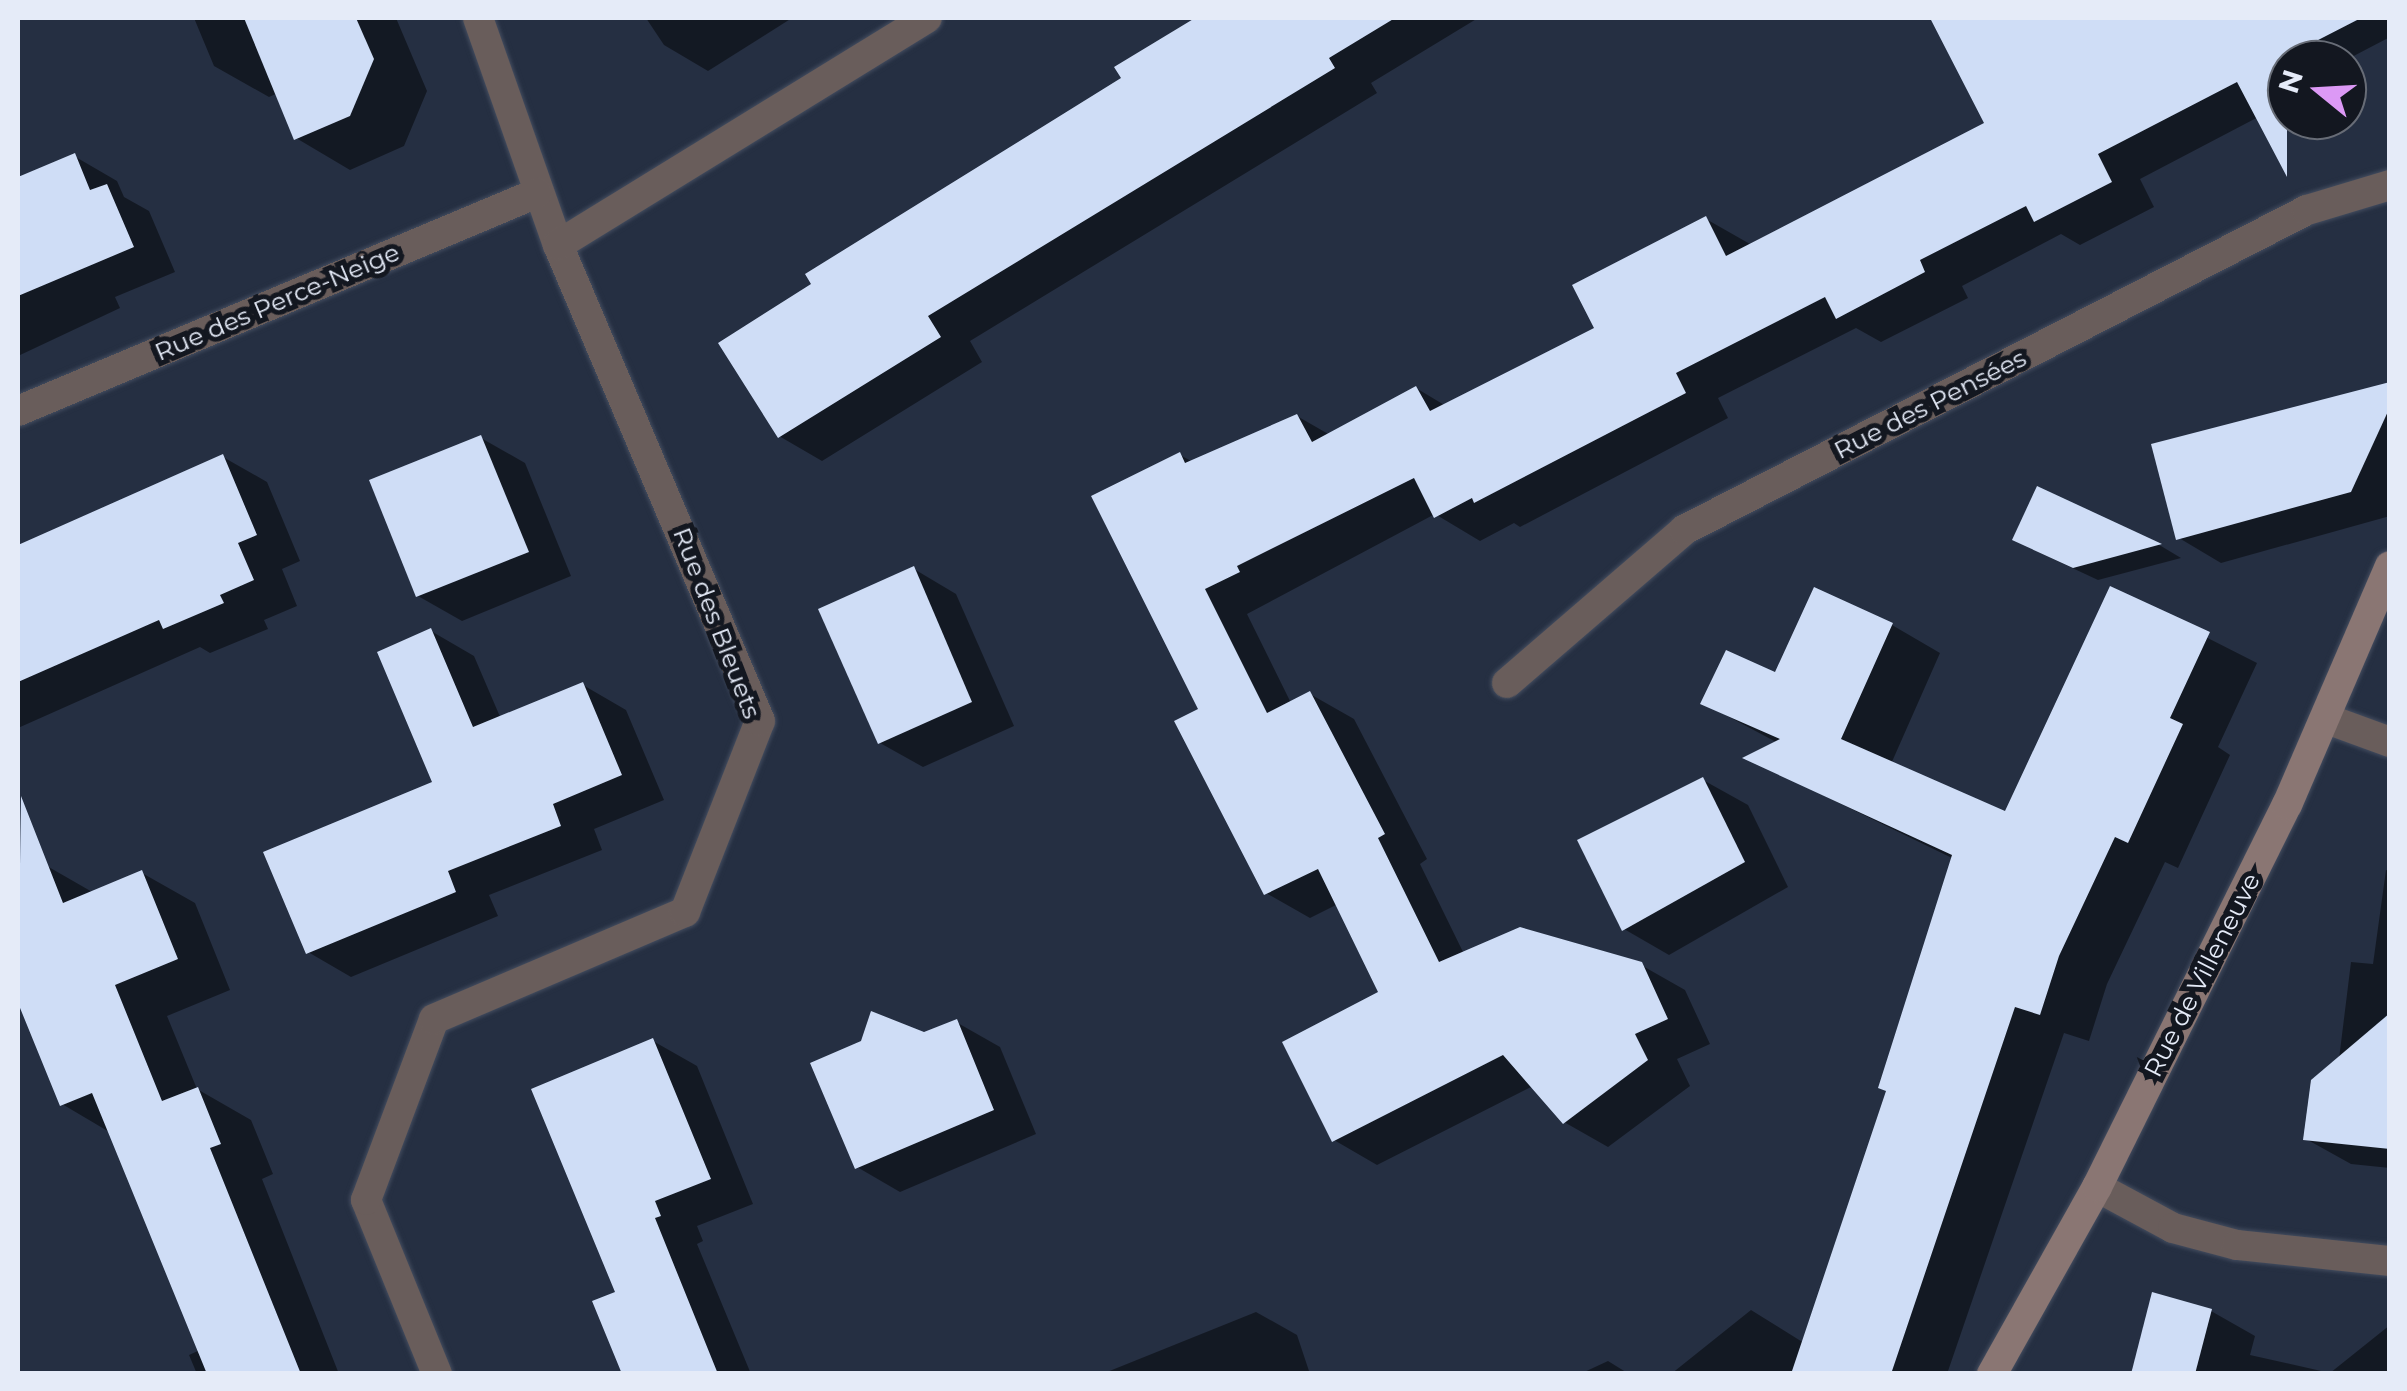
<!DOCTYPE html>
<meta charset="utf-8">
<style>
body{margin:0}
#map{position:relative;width:2407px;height:1391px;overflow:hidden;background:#252f42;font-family:Montserrat,sans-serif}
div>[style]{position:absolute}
.shadow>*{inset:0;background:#0007}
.building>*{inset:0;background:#cfddf6}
.roads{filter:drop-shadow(0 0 2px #444d5f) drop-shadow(0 0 2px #444d5f)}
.street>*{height:30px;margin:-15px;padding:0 15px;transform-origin:15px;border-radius:15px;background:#695d5b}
.secondary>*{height:30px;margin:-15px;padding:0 15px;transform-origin:15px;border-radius:15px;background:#8a7673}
span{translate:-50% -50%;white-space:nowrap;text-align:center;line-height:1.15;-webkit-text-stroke:10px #131720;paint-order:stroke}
.street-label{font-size:25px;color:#e5ebf8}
.frame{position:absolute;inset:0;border:20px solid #e5ebf8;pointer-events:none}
.north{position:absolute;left:2267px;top:40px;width:100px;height:100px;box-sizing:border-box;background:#131720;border:2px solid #676c76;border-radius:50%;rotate:288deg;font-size:28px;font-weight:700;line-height:40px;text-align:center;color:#e5ebf8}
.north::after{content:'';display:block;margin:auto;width:35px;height:45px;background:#dc99f5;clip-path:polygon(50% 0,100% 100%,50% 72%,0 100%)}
</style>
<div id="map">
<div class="shadow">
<div style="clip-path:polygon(194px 18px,396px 18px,427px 91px,404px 146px,350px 170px,296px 138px,278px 93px,269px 97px,214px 66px)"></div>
<div style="clip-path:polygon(646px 18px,792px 18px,708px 71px,664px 45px)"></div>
<div style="clip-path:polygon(1200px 18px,1478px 18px,1371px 83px,1377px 93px,970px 341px,982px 362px,822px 461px,779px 436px,1124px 79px,1117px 68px)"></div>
<div style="clip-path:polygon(1932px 18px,2390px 18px,2390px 37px,2346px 60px,2287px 60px,2287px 120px,2324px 120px,2298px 134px,2264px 114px,2140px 179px,2154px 207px,2080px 245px,2061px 234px,1962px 286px,1968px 298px,1881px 342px,1856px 328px,1718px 398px,1728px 418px,1520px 527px,1514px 523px,1480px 541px,1435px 514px,1247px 614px,1291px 703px,1310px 694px,1354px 719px,1427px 859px,1420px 864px,1464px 954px,1641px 965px,1685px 990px,1710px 1044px,1677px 1059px,1690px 1086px,1608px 1147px,1564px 1122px,1533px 1086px,1377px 1165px,1334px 1140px,1382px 993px,1338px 904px,1310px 918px,1266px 893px,1202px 710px,1180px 455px,1193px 462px,1297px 416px,1330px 435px,1416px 388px,1446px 406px,1597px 329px,1706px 219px,1750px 244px,1987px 125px)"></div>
<div style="clip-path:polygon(2347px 62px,2366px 99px,2347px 108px)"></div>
<div style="clip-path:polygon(74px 156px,117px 181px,124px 197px,149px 211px,175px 272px,115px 297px,120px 308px,18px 356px,18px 180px)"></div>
<div style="clip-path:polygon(2390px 384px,2390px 516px,2221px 563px,2179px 538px)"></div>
<div style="clip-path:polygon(481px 438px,525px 463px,571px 576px,462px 621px,418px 596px)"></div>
<div style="clip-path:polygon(223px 457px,267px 482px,300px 561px,282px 569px,297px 606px,264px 620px,268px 629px,210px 653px,200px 647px,18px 728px,18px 546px)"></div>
<div style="clip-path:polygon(2038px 490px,2161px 546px,2181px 558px,2098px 580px,2038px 552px,2015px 539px)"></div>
<div style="clip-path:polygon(914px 569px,956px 594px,1014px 726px,923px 767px,880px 743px)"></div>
<div style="clip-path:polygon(2111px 589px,2257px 663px,2218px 747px,2230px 755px,2178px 868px,2165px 862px,2107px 984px,2089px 1041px,2064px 1033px,1947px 1374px,1671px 1374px,1751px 1310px,1804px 1343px,1889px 1091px,1954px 859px,1747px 758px,1778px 743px,1703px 703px,1892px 625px,1940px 653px,1891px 764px,2006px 815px)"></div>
<div style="clip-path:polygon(431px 631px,474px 656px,501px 719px,583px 685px,626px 710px,664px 800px,594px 829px,602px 850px,489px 895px,498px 916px,351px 977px,308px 952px,435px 784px)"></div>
<div style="clip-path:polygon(1703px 780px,1748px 805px,1788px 887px,1669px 955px,1624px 929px)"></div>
<div style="clip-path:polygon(47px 866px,94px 893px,142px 873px,195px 903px,230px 990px,167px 1016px,197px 1089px,251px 1120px,273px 1174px,262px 1179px,339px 1374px,197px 1374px,189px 1355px,200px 1350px,111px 1133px,62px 1104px,18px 996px,18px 878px)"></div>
<div style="clip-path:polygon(2386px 870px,2390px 871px,2390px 1168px,2351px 1164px,2306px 1139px,2339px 1059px,2351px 962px,2373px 964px)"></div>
<div style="clip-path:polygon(956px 1022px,1000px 1047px,1036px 1134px,900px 1192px,857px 1167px,924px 1035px)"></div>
<div style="clip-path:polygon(653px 1041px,697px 1066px,753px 1204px,697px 1226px,703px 1241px,697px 1244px,751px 1374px,622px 1374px)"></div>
<div style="clip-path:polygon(2154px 1295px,2211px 1311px,2255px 1336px,2250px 1355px,2330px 1373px,2390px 1325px,2390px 1374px,2131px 1374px)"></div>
<div style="clip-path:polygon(1256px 1312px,1297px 1335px,1310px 1374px,1102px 1374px)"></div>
<div style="clip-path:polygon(1608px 1361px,1629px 1374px,1580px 1374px)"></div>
</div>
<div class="building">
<div style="clip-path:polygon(244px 18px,356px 18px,374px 59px,350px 116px,294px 140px)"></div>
<div style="clip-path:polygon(1195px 18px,1395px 18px,1329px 58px,1335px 68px,928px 316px,941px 337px,778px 438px,718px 343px,811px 284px,805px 274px,1121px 78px,1114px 67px)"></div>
<div style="clip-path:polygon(1930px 18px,2361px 18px,2287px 56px,2287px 177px,2237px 82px,2098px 154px,2112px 182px,2034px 222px,2026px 206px,1920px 260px,1925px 272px,1836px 319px,1825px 297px,1676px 373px,1686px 393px,1474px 503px,1472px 498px,1434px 518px,1414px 478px,1237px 566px,1240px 572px,1205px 589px,1267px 713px,1310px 691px,1385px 834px,1378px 838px,1439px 962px,1520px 927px,1642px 962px,1668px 1019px,1635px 1034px,1648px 1060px,1563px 1124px,1503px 1055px,1332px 1142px,1282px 1042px,1378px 992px,1318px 869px,1264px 895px,1174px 721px,1198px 709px,1091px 496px,1180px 452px,1185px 463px,1297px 414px,1312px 442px,1416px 386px,1430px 411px,1594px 328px,1572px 285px,1706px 216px,1726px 256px,1984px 123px)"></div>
<div style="clip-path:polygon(75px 153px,90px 190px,107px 184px,134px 247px,18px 296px,18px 177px)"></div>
<div style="clip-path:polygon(2390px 382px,2390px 407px,2351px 492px,2176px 540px,2151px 444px)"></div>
<div style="clip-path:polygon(481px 435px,529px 552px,416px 597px,369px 480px)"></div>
<div style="clip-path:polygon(223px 454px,257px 535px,238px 543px,254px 580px,220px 595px,224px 603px,163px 629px,159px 620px,18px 682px,18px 545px)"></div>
<div style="clip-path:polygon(2037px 486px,2162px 544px,2073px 568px,2012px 540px)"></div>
<div style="clip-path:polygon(914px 566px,972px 702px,878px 744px,818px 609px)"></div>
<div style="clip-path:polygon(2110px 586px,2210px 632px,2170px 718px,2183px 724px,2128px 843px,2115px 837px,2059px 956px,2040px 1015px,2015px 1007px,1891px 1374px,1791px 1374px,1886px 1091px,1878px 1088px,1952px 855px,1742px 758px,1780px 739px,1700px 704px,1726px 650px,1775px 672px,1814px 587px,1893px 623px,1841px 739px,2005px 811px)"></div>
<div style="clip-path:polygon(431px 628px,473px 727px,583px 682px,622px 775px,553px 804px,561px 826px,448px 871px,456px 892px,306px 954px,263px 852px,432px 782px,377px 652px)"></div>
<div style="clip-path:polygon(1703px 777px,1745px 862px,1622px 931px,1577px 840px)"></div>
<div style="clip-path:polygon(21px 796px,63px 903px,142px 870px,178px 959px,115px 985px,162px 1101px,198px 1087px,221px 1144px,210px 1148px,301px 1374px,207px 1374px,92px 1093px,60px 1106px,18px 1003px)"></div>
<div style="clip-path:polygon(871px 1011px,924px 1032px,957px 1019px,994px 1110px,855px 1169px,810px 1063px,861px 1041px)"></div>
<div style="clip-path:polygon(2390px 1013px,2390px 1149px,2303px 1140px,2311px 1080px)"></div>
<div style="clip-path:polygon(653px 1038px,711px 1179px,655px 1201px,661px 1216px,655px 1218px,718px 1374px,622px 1374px,592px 1301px,615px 1292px,531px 1089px)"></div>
<div style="clip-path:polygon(2152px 1292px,2212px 1309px,2195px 1374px,2131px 1374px)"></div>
</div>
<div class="roads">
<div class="street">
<div style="left:478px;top:18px;width:241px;rotate:70.6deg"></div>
<div style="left:18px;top:411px;width:563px;rotate:-22.78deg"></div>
<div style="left:1507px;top:683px;width:234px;rotate:-40.8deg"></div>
<div style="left:1684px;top:530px;width:700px;rotate:-27.19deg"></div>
<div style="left:2307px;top:210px;width:87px;rotate:-16.8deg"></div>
<div style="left:2327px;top:719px;width:67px;rotate:20.1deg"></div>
<div style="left:2097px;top:1187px;width:86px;rotate:28.3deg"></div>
<div style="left:2173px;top:1228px;width:66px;rotate:14.9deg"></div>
<div style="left:2237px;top:1245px;width:154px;rotate:6deg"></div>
<div style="left:437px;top:1374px;width:188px;rotate:-112.2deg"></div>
<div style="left:366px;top:1200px;width:193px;rotate:-69.4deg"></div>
<div style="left:434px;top:1019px;width:273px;rotate:-23.1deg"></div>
<div style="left:685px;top:912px;width:205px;rotate:-68.6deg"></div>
<div style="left:760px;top:721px;width:517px;rotate:-112.99deg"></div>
<div style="left:558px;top:245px;width:433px;rotate:-31.6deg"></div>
</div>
<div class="secondary">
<div style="left:1992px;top:1374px;width:214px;rotate:-60.7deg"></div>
<div style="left:2097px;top:1187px;width:427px;rotate:-63.6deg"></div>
<div style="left:2287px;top:805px;width:260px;rotate:-66.7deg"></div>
</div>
</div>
<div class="street-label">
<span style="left:277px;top:302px;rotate:-23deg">Rue des Perce-Neige</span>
<span style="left:1930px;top:404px;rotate:-27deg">Rue des Pensées</span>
<span style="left:717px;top:623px;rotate:69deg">Rue des Bleuets</span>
<span style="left:2202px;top:975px;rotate:-63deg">Rue de Villeneuve</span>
</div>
<div class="frame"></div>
<div class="north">N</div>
</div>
